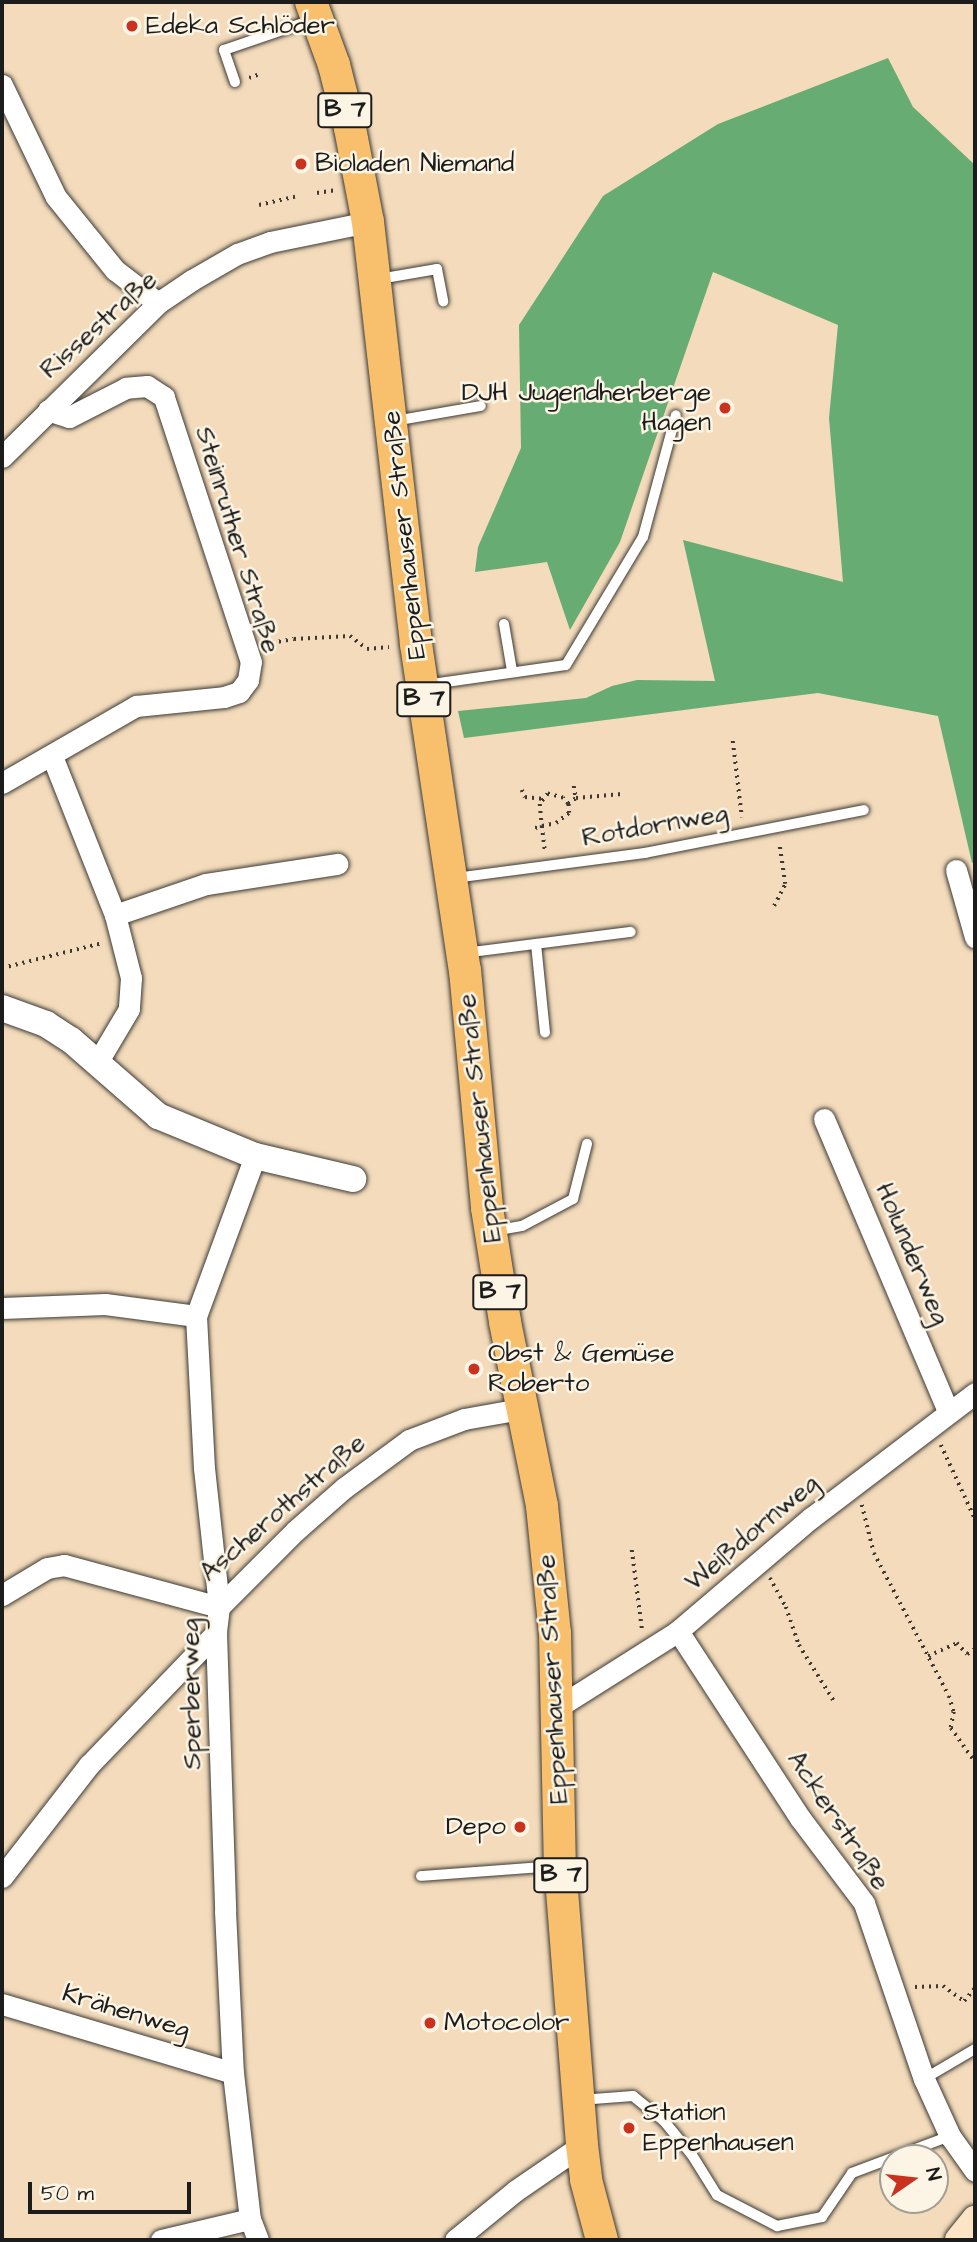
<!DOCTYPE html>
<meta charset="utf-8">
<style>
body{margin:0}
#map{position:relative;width:977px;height:2242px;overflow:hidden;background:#f3dbbb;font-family:"Architects Daughter",sans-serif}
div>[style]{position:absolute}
.forest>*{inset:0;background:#67ac72}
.path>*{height:3.5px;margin-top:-1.75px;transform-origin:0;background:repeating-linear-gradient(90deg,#3c3934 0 2px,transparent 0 7px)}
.roads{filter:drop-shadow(0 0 2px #3c3934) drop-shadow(0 0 2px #3c3934)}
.service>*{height:10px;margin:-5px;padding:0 5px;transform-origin:5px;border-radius:5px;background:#fff}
.minor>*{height:21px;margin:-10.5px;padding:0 10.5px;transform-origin:10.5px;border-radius:10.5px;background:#fff}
.tertiary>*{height:26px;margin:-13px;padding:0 13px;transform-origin:13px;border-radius:13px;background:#fff}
.secondary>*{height:28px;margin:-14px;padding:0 14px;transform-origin:14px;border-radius:14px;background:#fce5c4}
.primary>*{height:32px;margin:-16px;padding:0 16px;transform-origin:16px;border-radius:16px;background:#f8bf6c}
.dots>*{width:19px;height:19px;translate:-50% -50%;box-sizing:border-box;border:4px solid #fcf5e5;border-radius:50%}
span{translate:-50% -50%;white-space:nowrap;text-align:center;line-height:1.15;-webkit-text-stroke:5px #fcf5e5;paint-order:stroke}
.shield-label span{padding:2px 5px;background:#fcf5e5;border:2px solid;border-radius:5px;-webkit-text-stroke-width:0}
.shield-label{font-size:24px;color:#1c1c1c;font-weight:700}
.poi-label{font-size:26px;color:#1c1c1c}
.left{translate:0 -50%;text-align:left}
.right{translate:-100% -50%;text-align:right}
.street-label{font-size:26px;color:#1c1c1c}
.frame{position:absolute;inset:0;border:4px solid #1c1c1c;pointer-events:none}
.north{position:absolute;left:879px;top:2144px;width:70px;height:70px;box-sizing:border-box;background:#fcf5e5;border:2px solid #a29e95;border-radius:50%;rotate:76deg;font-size:19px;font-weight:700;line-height:28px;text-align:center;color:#1c1c1c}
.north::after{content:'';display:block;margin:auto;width:24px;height:32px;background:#c8321e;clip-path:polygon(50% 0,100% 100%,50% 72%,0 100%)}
.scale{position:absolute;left:28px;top:2182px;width:163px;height:32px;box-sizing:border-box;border:4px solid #1c1c1c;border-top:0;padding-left:9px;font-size:21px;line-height:24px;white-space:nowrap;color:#1c1c1c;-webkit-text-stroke:5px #fcf5e5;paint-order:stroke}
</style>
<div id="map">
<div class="forest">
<div style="clip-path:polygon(888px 58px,913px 107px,975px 165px,975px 861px,972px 863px,938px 716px,818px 693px,464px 738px,458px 711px,586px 698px,612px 686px,637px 680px,715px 681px,683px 540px,843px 582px,829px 418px,838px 325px,713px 272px,620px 542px,570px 630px,547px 562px,475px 572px,478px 547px,521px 448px,519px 325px,603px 196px,718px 124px)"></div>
</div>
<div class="path">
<div style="left:249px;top:78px;width:12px;rotate:-20deg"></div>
<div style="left:317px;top:193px;width:18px;rotate:-9deg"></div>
<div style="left:259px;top:205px;width:37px;rotate:-13deg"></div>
<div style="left:265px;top:644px;width:29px;rotate:-10deg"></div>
<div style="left:294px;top:639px;width:56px;rotate:-3.1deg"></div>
<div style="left:350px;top:636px;width:21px;rotate:37deg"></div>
<div style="left:367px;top:649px;width:22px;rotate:-5deg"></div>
<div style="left:733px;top:741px;width:77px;rotate:83.2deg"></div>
<div style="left:574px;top:786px;width:12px;rotate:81deg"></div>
<div style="left:522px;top:790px;width:8px;rotate:67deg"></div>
<div style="left:525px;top:797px;width:19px;rotate:6deg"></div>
<div style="left:568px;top:804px;width:10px;rotate:-37deg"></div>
<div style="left:576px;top:798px;width:46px;rotate:-5deg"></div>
<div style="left:535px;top:828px;width:7px;rotate:-16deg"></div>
<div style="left:542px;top:826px;width:14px;rotate:-12deg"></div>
<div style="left:556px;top:823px;width:16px;rotate:-38deg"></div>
<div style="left:569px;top:813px;width:9px;rotate:-96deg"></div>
<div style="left:568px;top:804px;width:8px;rotate:-130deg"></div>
<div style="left:563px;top:798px;width:16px;rotate:-165deg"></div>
<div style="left:548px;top:794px;width:13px;rotate:129deg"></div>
<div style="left:540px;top:804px;width:22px;rotate:85deg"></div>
<div style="left:542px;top:826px;width:26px;rotate:83deg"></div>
<div style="left:774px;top:906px;width:25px;rotate:-63deg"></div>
<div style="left:785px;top:884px;width:41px;rotate:-98.3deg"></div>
<div style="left:2px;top:968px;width:103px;rotate:-14deg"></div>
<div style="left:941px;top:1445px;width:81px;rotate:65.3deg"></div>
<div style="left:862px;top:1505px;width:49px;rotate:76deg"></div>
<div style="left:874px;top:1553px;width:161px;rotate:62.3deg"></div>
<div style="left:949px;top:1696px;width:17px;rotate:73deg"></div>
<div style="left:954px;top:1712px;width:16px;rotate:101deg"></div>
<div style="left:951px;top:1728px;width:42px;rotate:54.8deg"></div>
<div style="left:632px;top:1550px;width:79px;rotate:82.7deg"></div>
<div style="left:770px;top:1578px;width:33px;rotate:61deg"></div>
<div style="left:786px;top:1607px;width:40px;rotate:71.1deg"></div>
<div style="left:799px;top:1645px;width:66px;rotate:58deg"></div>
<div style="left:928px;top:1656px;width:32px;rotate:-24deg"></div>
<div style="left:957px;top:1643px;width:15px;rotate:48deg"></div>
<div style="left:967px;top:1654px;width:9px;rotate:-32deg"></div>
<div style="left:915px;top:1987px;width:28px;rotate:-2deg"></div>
<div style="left:943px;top:1986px;width:26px;rotate:36deg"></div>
<div style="left:964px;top:2001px;width:17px;rotate:-50deg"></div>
</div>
<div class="roads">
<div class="service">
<div style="left:235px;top:82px;width:34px;rotate:-109deg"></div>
<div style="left:224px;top:50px;width:96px;rotate:-18.8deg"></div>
<div style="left:379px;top:279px;width:59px;rotate:-9.8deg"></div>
<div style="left:437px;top:269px;width:33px;rotate:79deg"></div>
<div style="left:394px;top:421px;width:88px;rotate:-9.8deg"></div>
<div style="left:504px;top:624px;width:48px;rotate:80.3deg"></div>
<div style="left:425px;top:685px;width:142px;rotate:-8.1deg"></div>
<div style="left:566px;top:665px;width:149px;rotate:-59deg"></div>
<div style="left:643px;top:537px;width:126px;rotate:-74.9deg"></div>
<div style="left:455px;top:878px;width:192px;rotate:-7.5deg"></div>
<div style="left:645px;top:853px;width:223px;rotate:-11.1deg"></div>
<div style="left:536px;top:944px;width:89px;rotate:84.2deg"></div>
<div style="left:464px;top:953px;width:168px;rotate:-7.2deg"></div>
<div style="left:493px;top:1231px;width:29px;rotate:-10deg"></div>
<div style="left:522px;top:1226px;width:58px;rotate:-27.9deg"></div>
<div style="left:573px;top:1199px;width:57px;rotate:-75.7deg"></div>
<div style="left:421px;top:1876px;width:137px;rotate:-4.2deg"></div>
<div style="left:924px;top:2079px;width:59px;rotate:-30.5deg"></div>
<div style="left:580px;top:2100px;width:53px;rotate:-4.3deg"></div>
<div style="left:633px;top:2096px;width:40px;rotate:39deg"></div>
<div style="left:664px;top:2121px;width:44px;rotate:50.5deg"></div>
<div style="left:692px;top:2155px;width:47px;rotate:58deg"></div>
<div style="left:717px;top:2195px;width:68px;rotate:27.3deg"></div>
<div style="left:777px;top:2226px;width:46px;rotate:-11.3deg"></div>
<div style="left:822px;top:2217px;width:53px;rotate:-55.7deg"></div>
<div style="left:852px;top:2173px;width:105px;rotate:-20.7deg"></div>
</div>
<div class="minor">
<div style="left:2px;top:85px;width:124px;rotate:64.3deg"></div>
<div style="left:56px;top:197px;width:94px;rotate:51.1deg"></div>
<div style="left:115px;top:270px;width:54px;rotate:37.5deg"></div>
<div style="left:2px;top:457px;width:219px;rotate:-44.6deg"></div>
<div style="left:158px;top:303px;width:41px;rotate:-34.1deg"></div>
<div style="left:192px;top:280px;width:52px;rotate:-30deg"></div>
<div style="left:237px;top:254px;width:35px;rotate:-20deg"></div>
<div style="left:270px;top:242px;width:100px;rotate:-11.5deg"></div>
<div style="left:52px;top:756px;width:171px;rotate:68.4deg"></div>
<div style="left:115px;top:915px;width:65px;rotate:75.7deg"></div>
<div style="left:131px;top:978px;width:31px;rotate:94deg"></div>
<div style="left:129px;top:1009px;width:63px;rotate:120.7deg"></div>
<div style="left:2px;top:783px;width:155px;rotate:-29.9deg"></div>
<div style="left:136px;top:706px;width:88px;rotate:-5.8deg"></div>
<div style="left:224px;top:697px;width:16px;rotate:-18deg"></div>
<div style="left:239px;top:692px;width:15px;rotate:-53deg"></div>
<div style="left:248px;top:680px;width:18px;rotate:-81deg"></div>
<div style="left:251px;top:662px;width:279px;rotate:-108.2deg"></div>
<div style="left:164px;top:397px;width:20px;rotate:-147deg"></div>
<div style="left:147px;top:386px;width:21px;rotate:175deg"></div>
<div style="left:126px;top:388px;width:64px;rotate:153deg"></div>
<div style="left:69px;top:417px;width:22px;rotate:-162deg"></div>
<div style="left:956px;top:870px;width:70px;rotate:74.2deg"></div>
<div style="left:115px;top:915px;width:96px;rotate:-18.8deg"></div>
<div style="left:206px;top:884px;width:133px;rotate:-8.7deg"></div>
<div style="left:824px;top:1119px;width:317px;rotate:67deg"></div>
<div style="left:255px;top:1156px;width:171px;rotate:110.2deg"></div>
<div style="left:196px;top:1316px;width:152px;rotate:87deg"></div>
<div style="left:204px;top:1468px;width:140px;rotate:83.8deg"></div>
<div style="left:219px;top:1607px;width:26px;rotate:97deg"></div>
<div style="left:216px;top:1633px;width:278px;rotate:88.1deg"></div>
<div style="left:225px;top:1911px;width:162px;rotate:87.2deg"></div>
<div style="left:233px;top:2073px;width:147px;rotate:83.4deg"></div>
<div style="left:250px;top:2219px;width:22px;rotate:69deg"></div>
<div style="left:2px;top:1308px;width:103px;rotate:-2.2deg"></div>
<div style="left:105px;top:1304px;width:92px;rotate:7.5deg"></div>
<div style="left:2px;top:1595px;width:52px;rotate:-31deg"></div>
<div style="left:47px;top:1568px;width:17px;rotate:-10deg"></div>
<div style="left:64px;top:1565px;width:161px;rotate:15.2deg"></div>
<div style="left:219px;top:1607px;width:107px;rotate:-45deg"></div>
<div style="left:295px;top:1531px;width:65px;rotate:-41.3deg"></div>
<div style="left:344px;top:1488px;width:81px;rotate:-36.4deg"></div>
<div style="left:409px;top:1440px;width:59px;rotate:-20.9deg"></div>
<div style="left:464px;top:1419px;width:58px;rotate:-10deg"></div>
<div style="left:678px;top:1631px;width:223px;rotate:56.9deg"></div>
<div style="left:800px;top:1818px;width:106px;rotate:53deg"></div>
<div style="left:864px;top:1903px;width:186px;rotate:71.2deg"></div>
<div style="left:924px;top:2079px;width:63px;rotate:65.5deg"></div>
<div style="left:950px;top:2136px;width:43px;rotate:54.5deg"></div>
<div style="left:558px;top:1707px;width:142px;rotate:-32.3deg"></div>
<div style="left:678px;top:1631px;width:175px;rotate:-40.4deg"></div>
<div style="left:811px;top:1518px;width:206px;rotate:-37.3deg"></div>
<div style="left:2px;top:1877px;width:142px;rotate:-52.2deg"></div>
<div style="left:89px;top:1765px;width:183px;rotate:-46.1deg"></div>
<div style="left:2px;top:2004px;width:241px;rotate:16.6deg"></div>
<div style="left:161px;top:2240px;width:91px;rotate:-13.3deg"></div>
<div style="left:455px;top:2240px;width:77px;rotate:-39.2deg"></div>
<div style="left:515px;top:2191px;width:81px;rotate:-34.5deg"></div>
</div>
<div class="tertiary">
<div style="left:2px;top:1008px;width:47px;rotate:20deg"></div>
<div style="left:46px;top:1024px;width:30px;rotate:33deg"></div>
<div style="left:71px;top:1040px;width:116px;rotate:41.1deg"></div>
<div style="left:158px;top:1116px;width:105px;rotate:22.4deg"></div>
<div style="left:255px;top:1156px;width:101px;rotate:13.2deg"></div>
</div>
<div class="secondary">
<div style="left:959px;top:2240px;width:26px;rotate:-51deg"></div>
</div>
<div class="primary">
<div style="left:311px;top:2px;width:67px;rotate:69.9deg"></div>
<div style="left:334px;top:65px;width:65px;rotate:75.7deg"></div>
<div style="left:350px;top:128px;width:96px;rotate:79.2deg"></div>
<div style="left:368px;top:222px;width:425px;rotate:83.5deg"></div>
<div style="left:416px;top:644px;width:330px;rotate:81.5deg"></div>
<div style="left:465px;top:970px;width:239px;rotate:84.7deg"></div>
<div style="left:487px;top:1208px;width:115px;rotate:81deg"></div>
<div style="left:505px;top:1322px;width:188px;rotate:78.6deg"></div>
<div style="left:542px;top:1506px;width:128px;rotate:84.2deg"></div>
<div style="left:555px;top:1633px;width:232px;rotate:88.8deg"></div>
<div style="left:560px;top:1865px;width:281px;rotate:85.5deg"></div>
<div style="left:582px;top:2145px;width:35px;rotate:83deg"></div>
<div style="left:586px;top:2180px;width:62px;rotate:75.1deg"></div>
</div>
</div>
<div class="dots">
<div style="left:132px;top:26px;background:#c8321e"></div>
<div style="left:301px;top:164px;background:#c8321e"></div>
<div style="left:725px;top:408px;background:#c8321e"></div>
<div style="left:474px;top:1369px;background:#c8321e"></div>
<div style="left:520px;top:1827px;background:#c8321e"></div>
<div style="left:430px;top:2023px;background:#c8321e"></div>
<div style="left:629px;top:2128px;background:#c8321e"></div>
</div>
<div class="shield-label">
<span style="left:345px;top:110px">B 7</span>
<span style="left:424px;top:699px">B 7</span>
<span style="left:500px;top:1292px">B 7</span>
<span style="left:561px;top:1875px">B 7</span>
</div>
<div class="poi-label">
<span class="left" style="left:146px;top:26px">Edeka Schlöder</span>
<span class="left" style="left:315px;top:164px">Bioladen Niemand</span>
<span class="right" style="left:711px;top:408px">DJH Jugendherberge<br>Hagen</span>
<span class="left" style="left:488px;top:1369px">Obst &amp; Gemüse<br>Roberto</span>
<span class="right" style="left:506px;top:1827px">Depo</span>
<span class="left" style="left:444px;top:2023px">Motocolor</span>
<span class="left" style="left:643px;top:2128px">Station<br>Eppenhausen</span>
</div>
<div class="street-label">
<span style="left:99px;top:325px;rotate:-42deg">Rissestraße</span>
<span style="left:405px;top:535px;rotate:-96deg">Eppenhauser Straße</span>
<span style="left:237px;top:540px;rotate:73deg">Steinruther Straße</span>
<span style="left:655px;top:826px;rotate:-10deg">Rotdornweg</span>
<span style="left:480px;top:1118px;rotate:-96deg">Eppenhauser Straße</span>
<span style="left:912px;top:1254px;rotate:67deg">Holunderweg</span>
<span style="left:283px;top:1508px;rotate:-41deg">Ascherothstraße</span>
<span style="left:752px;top:1533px;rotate:-40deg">Weißdornweg</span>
<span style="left:553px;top:1679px;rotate:-93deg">Eppenhauser Straße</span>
<span style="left:192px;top:1694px;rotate:-91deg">Sperberweg</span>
<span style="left:838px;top:1821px;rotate:56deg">Ackerstraße</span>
<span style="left:126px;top:2012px;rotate:17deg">Krähenweg</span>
</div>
<div class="frame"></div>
<div class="north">N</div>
<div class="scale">50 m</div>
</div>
